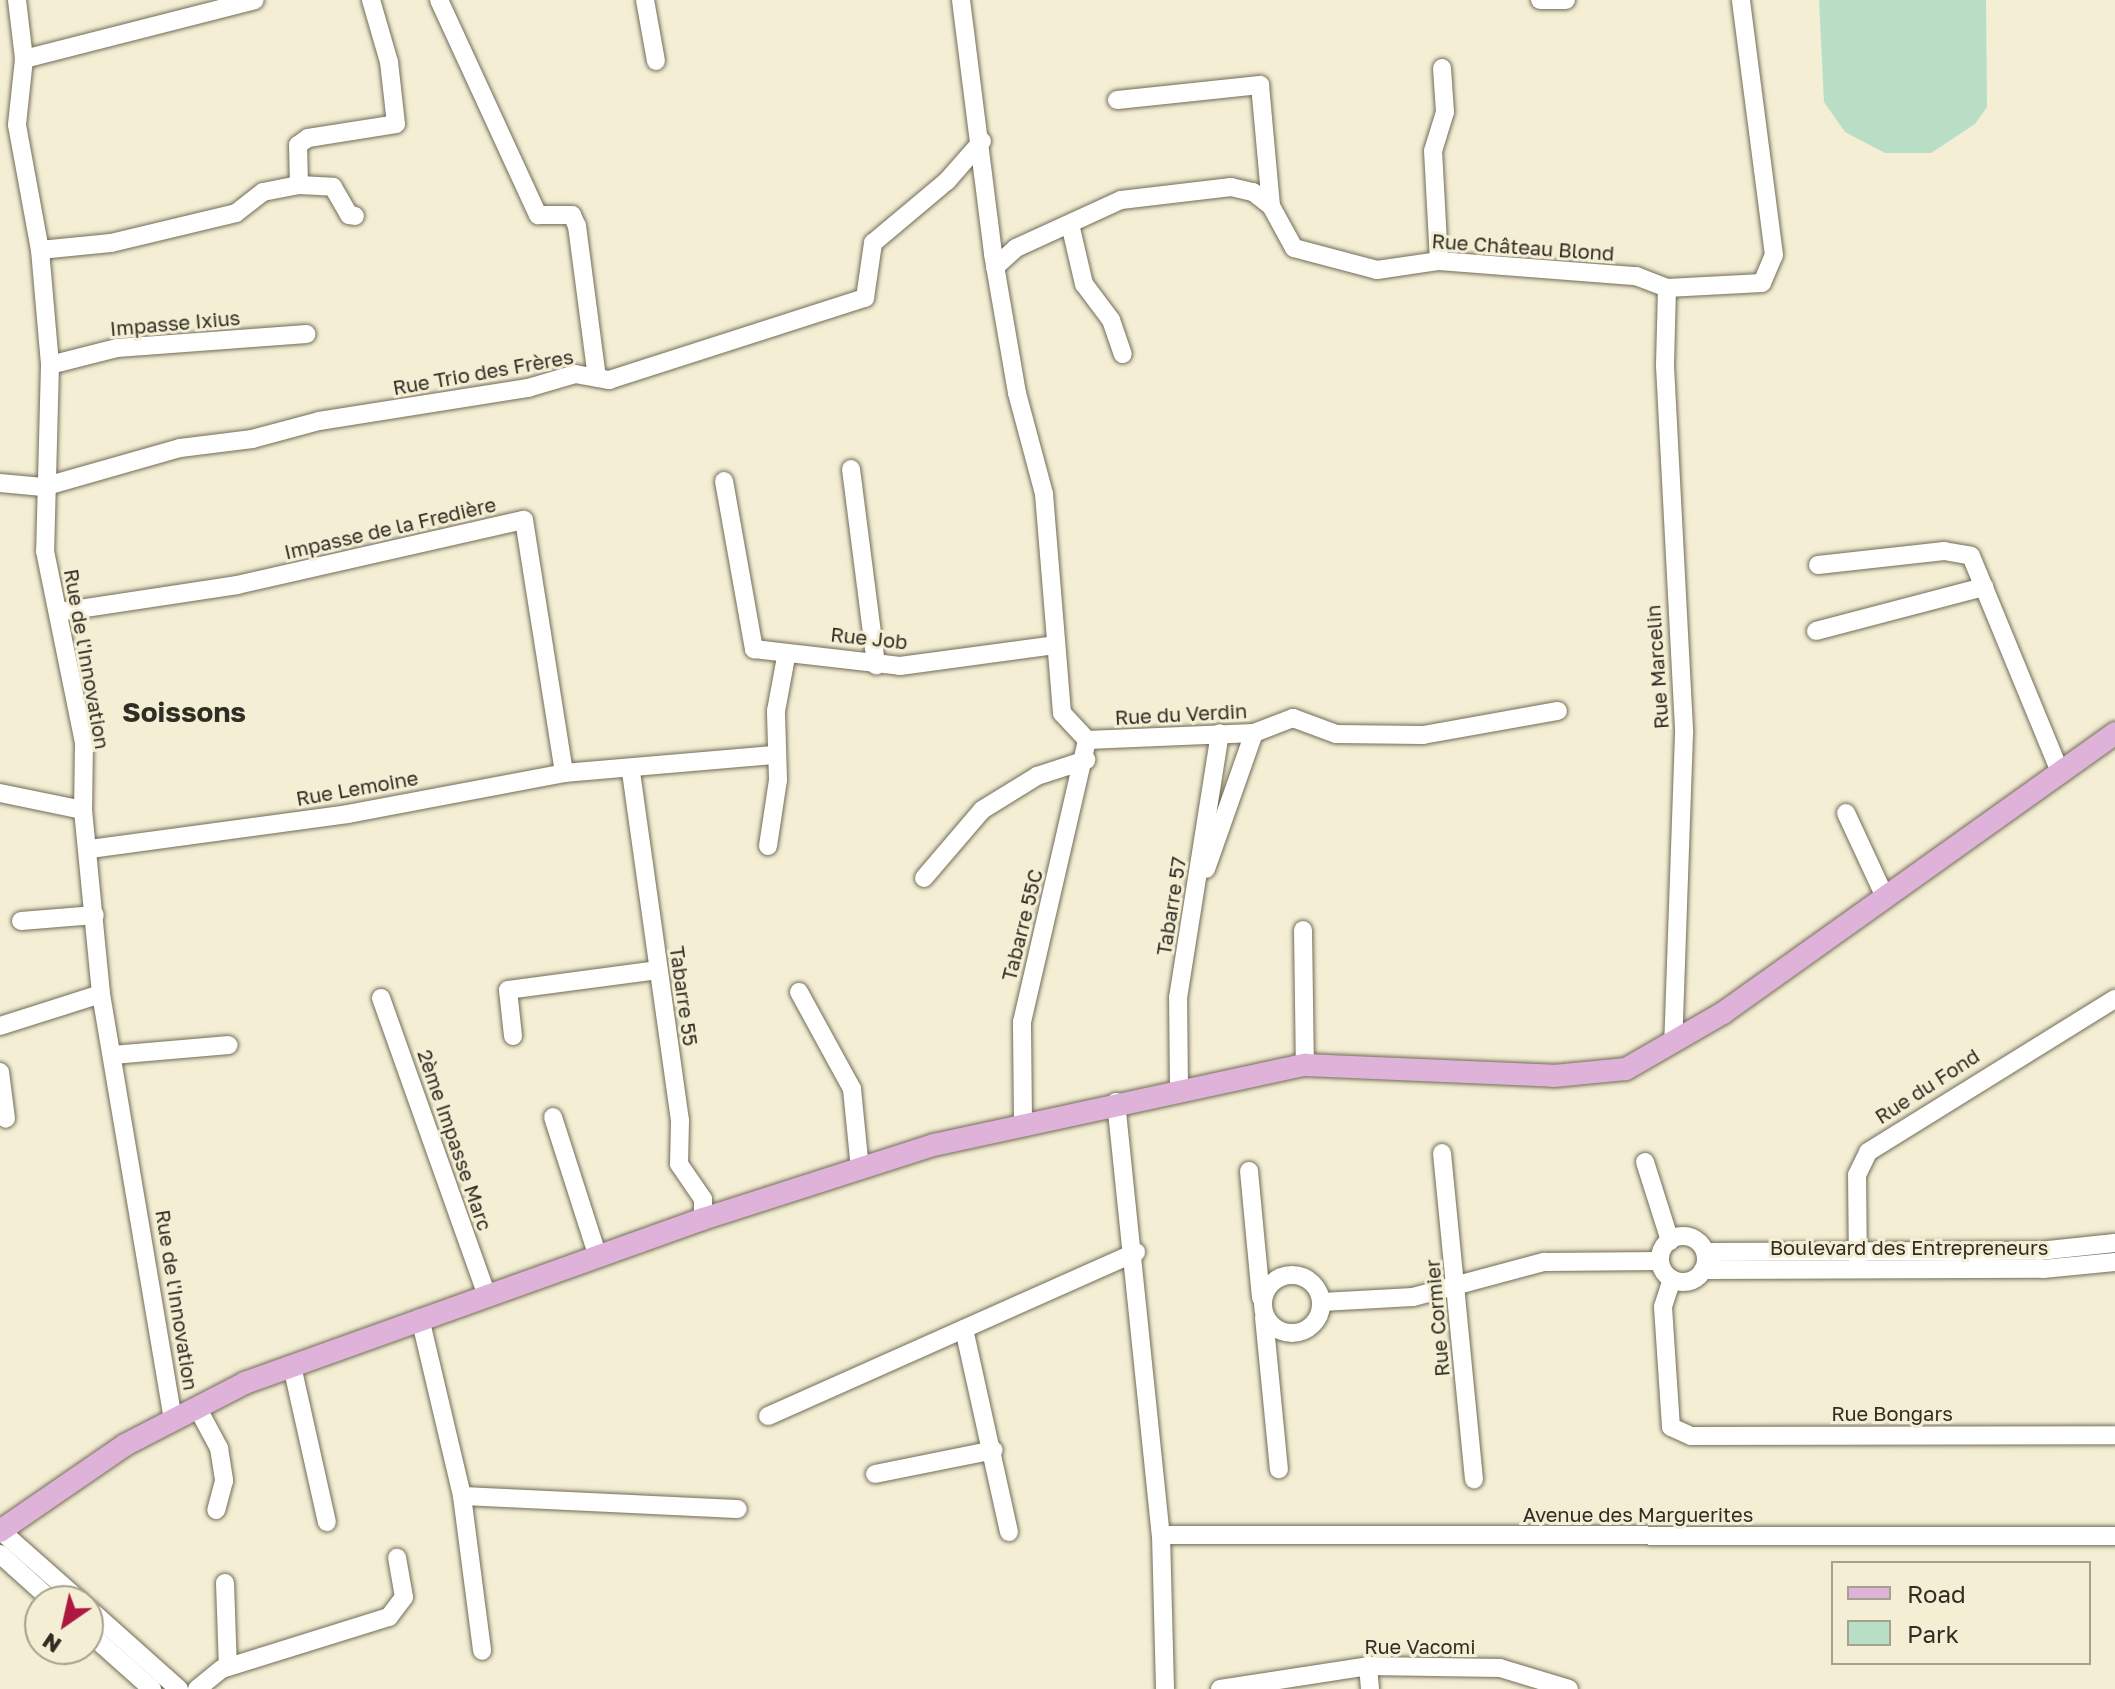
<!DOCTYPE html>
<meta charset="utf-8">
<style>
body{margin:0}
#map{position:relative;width:2115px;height:1689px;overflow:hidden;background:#f4eed5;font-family:"Golos Text",sans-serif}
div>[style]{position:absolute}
.green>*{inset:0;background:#b9dec6}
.roads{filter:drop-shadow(0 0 2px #716c56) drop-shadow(0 0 2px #716c56)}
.minor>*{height:18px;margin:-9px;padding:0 9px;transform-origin:9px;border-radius:9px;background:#fff}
.minor>.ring{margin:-9px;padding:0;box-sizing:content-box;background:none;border:18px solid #fff;border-radius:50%}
.major>*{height:22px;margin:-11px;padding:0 11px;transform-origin:11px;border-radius:11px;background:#dfb2da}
span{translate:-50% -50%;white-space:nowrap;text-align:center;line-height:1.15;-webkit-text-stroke:6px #f4eed5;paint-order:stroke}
.street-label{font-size:20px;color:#302d24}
.district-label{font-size:28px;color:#302d24;font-weight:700}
.legend{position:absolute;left:1831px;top:1561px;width:260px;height:104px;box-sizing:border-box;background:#f4eed5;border:2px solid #a6a18e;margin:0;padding:10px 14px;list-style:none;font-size:24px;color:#302d24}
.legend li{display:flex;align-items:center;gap:16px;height:40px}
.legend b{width:40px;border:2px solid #a6a18e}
.north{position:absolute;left:24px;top:1585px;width:80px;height:80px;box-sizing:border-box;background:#f4eed5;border:2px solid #a6a18e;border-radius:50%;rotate:214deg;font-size:22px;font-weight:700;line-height:32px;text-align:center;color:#302d24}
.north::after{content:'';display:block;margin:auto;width:28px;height:36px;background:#ac183f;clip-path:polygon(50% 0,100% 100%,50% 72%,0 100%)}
</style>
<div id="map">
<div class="green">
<div style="clip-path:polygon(1819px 0,1986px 0,1987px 107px,1975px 124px,1931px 153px,1885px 153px,1845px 132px,1824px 102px)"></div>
</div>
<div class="roads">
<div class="minor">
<div style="left:17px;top:0;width:59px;rotate:83.2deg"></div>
<div style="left:24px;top:59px;width:66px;rotate:96.1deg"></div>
<div style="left:17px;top:125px;width:127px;rotate:79.6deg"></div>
<div style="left:40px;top:250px;width:115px;rotate:85deg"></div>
<div style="left:50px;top:365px;width:186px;rotate:91.5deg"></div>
<div style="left:45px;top:551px;width:195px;rotate:78.5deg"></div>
<div style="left:84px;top:742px;width:68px;rotate:90.8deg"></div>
<div style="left:83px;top:810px;width:185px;rotate:84.4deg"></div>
<div style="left:101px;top:994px;width:431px;rotate:80.4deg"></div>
<div style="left:439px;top:0;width:237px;rotate:65.3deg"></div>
<div style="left:538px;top:215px;width:34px"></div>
<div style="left:572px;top:215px;width:12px;rotate:66deg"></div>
<div style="left:577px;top:226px;width:153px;rotate:82.5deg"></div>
<div style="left:645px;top:0;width:62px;rotate:79.8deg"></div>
<div style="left:961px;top:0;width:256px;rotate:82.8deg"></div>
<div style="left:993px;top:254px;width:141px;rotate:80.2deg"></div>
<div style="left:1017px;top:393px;width:105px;rotate:75deg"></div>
<div style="left:1044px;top:494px;width:220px;rotate:85.3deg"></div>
<div style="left:1062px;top:713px;width:37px;rotate:47deg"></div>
<div style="left:1540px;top:0;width:26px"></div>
<div style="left:24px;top:59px;width:238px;rotate:-14.3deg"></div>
<div style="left:1117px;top:100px;width:144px;rotate:-6deg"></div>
<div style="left:1260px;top:85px;width:121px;rotate:84.8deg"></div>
<div style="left:299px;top:185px;width:40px;rotate:-91.4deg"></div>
<div style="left:298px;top:145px;width:12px;rotate:-35deg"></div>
<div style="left:308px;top:138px;width:89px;rotate:-9deg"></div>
<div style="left:396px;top:124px;width:62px;rotate:-96.4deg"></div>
<div style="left:389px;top:62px;width:65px;rotate:-106.2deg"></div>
<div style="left:1070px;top:224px;width:62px;rotate:76.9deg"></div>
<div style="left:1084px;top:284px;width:45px;rotate:53.1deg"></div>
<div style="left:1111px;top:320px;width:36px;rotate:71deg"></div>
<div style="left:40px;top:250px;width:71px;rotate:-5.6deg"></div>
<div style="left:111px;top:243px;width:129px;rotate:-13.5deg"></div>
<div style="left:236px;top:213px;width:34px;rotate:-38deg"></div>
<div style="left:263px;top:192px;width:37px;rotate:-11deg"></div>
<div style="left:299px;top:185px;width:34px;rotate:3deg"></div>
<div style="left:333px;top:187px;width:32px;rotate:60deg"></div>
<div style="left:349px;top:215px;width:6px;rotate:9deg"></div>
<div style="left:1439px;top:261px;width:110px;rotate:-93.1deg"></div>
<div style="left:1433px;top:151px;width:41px;rotate:-72.9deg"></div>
<div style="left:1445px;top:112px;width:44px;rotate:-93.9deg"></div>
<div style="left:995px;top:267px;width:28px;rotate:-42deg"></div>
<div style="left:1016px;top:248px;width:115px;rotate:-24.6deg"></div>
<div style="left:1121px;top:200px;width:111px;rotate:-6.7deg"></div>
<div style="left:1231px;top:187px;width:23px;rotate:13deg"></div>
<div style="left:1253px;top:192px;width:23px;rotate:38deg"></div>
<div style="left:1271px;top:206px;width:48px;rotate:61.3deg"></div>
<div style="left:1294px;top:248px;width:86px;rotate:14.8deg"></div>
<div style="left:1377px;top:270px;width:63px;rotate:-8.3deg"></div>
<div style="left:1439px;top:261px;width:198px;rotate:4.4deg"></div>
<div style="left:1636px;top:276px;width:33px;rotate:21deg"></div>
<div style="left:1667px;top:288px;width:95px;rotate:-3deg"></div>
<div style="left:1762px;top:283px;width:30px;rotate:-67deg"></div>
<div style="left:1774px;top:255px;width:257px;rotate:-97.4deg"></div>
<div style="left:1667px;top:288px;width:78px;rotate:91.5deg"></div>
<div style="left:1665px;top:366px;width:368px;rotate:87deg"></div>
<div style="left:1684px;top:734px;width:309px;rotate:92deg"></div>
<div style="left:50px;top:365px;width:69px;rotate:-14.2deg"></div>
<div style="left:117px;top:348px;width:190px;rotate:-4.2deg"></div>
<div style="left:851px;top:469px;width:198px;rotate:82.7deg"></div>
<div style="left:724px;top:481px;width:171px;rotate:79.9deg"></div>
<div style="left:754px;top:649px;width:147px;rotate:6.6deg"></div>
<div style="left:900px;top:666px;width:156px;rotate:-7.7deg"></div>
<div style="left:0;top:483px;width:43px;rotate:5.3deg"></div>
<div style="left:43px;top:487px;width:142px;rotate:-15.9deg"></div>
<div style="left:180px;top:448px;width:73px;rotate:-7.1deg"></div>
<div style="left:252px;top:439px;width:69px;rotate:-15deg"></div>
<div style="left:319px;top:421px;width:212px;rotate:-9deg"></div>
<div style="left:528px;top:388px;width:49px;rotate:-16.6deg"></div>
<div style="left:575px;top:374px;width:35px;rotate:10deg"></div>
<div style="left:609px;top:380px;width:269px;rotate:-17.8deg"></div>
<div style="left:865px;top:298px;width:56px;rotate:-81.7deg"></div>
<div style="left:873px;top:243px;width:97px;rotate:-40deg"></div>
<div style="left:947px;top:181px;width:53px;rotate:-48.8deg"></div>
<div style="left:1818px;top:565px;width:127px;rotate:-6.3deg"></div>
<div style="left:1944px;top:551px;width:27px;rotate:10deg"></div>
<div style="left:1971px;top:556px;width:234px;rotate:67.6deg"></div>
<div style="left:59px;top:612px;width:180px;rotate:-8.6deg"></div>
<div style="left:237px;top:585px;width:294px;rotate:-12.8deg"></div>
<div style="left:524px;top:520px;width:256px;rotate:81deg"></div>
<div style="left:1816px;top:631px;width:174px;rotate:-14.7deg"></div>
<div style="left:1087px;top:740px;width:167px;rotate:-2.4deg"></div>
<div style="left:1254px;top:733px;width:42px;rotate:-21deg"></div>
<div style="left:1293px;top:718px;width:46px;rotate:20.4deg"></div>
<div style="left:1336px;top:734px;width:87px;rotate:0.7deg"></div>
<div style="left:1423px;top:735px;width:137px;rotate:-10.1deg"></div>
<div style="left:631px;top:772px;width:352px;rotate:82deg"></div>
<div style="left:680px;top:1121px;width:43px;rotate:91.3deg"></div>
<div style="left:679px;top:1164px;width:42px;rotate:55.6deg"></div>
<div style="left:703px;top:1199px;width:20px;rotate:90deg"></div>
<div style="left:0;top:793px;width:85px;rotate:11.6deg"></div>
<div style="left:1846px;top:813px;width:93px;rotate:65.1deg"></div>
<div style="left:768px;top:846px;width:67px;rotate:-81.4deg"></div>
<div style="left:778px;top:780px;width:69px;rotate:-91.7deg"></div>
<div style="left:776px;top:711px;width:55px;rotate:-79.5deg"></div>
<div style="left:90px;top:849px;width:260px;rotate:-7.7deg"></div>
<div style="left:348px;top:814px;width:220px;rotate:-10.7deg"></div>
<div style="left:564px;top:773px;width:213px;rotate:-4.9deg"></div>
<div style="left:1206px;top:869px;width:144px;rotate:-70.6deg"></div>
<div style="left:924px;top:878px;width:89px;rotate:-49.5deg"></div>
<div style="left:982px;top:810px;width:65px;rotate:-31.7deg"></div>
<div style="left:1037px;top:776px;width:52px;rotate:-18.1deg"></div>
<div style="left:21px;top:921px;width:74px;rotate:-4.6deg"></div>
<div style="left:1303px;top:930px;width:135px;rotate:89.2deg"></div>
<div style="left:799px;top:992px;width:111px;rotate:61.3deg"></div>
<div style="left:852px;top:1089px;width:80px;rotate:84.3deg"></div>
<div style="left:381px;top:998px;width:316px;rotate:70.4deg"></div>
<div style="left:0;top:1026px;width:106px;rotate:-17.6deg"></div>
<div style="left:513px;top:1036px;width:46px;rotate:-96.2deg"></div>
<div style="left:508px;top:990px;width:150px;rotate:-7.6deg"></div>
<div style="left:113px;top:1055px;width:116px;rotate:-4.9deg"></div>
<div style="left:0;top:1072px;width:47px;rotate:82.7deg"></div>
<div style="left:1179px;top:1087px;width:89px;rotate:-90.6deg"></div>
<div style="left:1178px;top:998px;width:268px;rotate:-81deg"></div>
<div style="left:1116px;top:1102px;width:435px;rotate:84.1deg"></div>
<div style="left:1161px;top:1535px;width:154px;rotate:88.5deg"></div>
<div style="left:553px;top:1117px;width:147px;rotate:72.2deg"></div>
<div style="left:1023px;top:1122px;width:100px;rotate:-90.6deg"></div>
<div style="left:1022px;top:1022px;width:289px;rotate:-77deg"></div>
<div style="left:1442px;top:1153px;width:328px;rotate:84.4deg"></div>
<div style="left:1645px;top:1162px;width:83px;rotate:72.4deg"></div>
<div style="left:1249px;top:1171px;width:127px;rotate:84.6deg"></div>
<div class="ring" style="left:1660px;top:1236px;width:28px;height:28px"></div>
<div style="left:1705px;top:1252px;width:334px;rotate:-0.2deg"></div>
<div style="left:2039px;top:1251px;width:76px;rotate:-6deg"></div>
<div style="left:1858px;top:1268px;width:93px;rotate:-90.6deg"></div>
<div style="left:1857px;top:1175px;width:25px;rotate:-64deg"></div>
<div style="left:1868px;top:1152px;width:291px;rotate:-31.8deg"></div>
<div style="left:1703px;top:1270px;width:340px;rotate:-0.2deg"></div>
<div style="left:2043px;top:1269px;width:72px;rotate:-5.6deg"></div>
<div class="ring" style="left:1263px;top:1275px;width:40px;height:40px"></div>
<div style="left:1672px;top:1279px;width:29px;rotate:108deg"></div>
<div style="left:1663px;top:1307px;width:120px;rotate:86.2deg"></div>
<div style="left:1671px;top:1427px;width:22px;rotate:24deg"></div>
<div style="left:1691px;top:1436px;width:424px;rotate:-0.1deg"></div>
<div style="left:1322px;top:1302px;width:91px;rotate:-3.1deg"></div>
<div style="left:1413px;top:1297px;width:136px;rotate:-15deg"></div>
<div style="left:1544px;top:1262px;width:116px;rotate:-0.5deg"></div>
<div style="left:1264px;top:1317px;width:153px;rotate:84.4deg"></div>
<div style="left:420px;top:1318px;width:183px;rotate:76.7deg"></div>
<div style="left:462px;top:1496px;width:156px;rotate:82.6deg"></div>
<div style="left:964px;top:1329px;width:208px;rotate:77.5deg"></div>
<div style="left:292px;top:1366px;width:160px;rotate:77.4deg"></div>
<div style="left:197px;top:1407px;width:47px;rotate:61.8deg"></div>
<div style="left:219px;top:1448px;width:33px;rotate:81deg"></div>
<div style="left:224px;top:1481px;width:30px;rotate:105deg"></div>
<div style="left:768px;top:1416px;width:403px;rotate:-24deg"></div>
<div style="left:875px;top:1474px;width:121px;rotate:-11.4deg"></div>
<div style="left:462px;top:1496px;width:276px;rotate:2.7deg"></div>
<div style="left:1px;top:1531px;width:106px;rotate:41.5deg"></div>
<div style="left:1161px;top:1535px;width:954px;rotate:0.06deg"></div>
<div style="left:0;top:1554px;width:70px;rotate:42.1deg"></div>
<div style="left:225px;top:1583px;width:84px;rotate:88deg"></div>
<div style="left:88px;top:1608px;width:122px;rotate:41.7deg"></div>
<div style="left:88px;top:1632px;width:86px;rotate:41.7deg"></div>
<div style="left:1368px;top:1666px;width:23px;rotate:85deg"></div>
<div style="left:197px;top:1689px;width:32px;rotate:-39deg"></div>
<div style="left:222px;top:1669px;width:175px;rotate:-17.3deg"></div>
<div style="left:389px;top:1617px;width:25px;rotate:-53deg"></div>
<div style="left:404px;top:1597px;width:40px;rotate:-100deg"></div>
<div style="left:1220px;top:1689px;width:150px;rotate:-8.8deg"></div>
<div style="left:1368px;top:1666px;width:132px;rotate:0.9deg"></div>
<div style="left:1500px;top:1668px;width:72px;rotate:16.9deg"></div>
</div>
<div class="major">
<div style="left:0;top:1531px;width:152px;rotate:-34.5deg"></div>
<div style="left:125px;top:1445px;width:135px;rotate:-27.3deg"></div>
<div style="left:245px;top:1383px;width:486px;rotate:-19.7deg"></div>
<div style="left:703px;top:1219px;width:243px;rotate:-17.8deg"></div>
<div style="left:934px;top:1145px;width:380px;rotate:-12.2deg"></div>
<div style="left:1305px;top:1065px;width:249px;rotate:2.5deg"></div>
<div style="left:1554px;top:1076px;width:72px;rotate:-5.6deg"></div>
<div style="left:1626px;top:1069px;width:112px;rotate:-30deg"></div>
<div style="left:1723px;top:1013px;width:482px;rotate:-35.5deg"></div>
</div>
</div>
<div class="street-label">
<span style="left:1523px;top:247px;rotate:4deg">Rue Château Blond</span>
<span style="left:175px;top:323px;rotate:-5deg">Impasse Ixius</span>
<span style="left:483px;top:372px;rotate:-10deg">Rue Trio des Frères</span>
<span style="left:390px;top:528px;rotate:-13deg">Impasse de la Fredière</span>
<span style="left:869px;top:638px;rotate:6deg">Rue Job</span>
<span style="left:87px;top:659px;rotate:80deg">Rue de l'Innovation</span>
<span style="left:1657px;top:667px;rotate:-94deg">Rue Marcelin</span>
<span style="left:1181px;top:714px;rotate:-3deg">Rue du Verdin</span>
<span style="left:357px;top:788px;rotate:-10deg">Rue Lemoine</span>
<span style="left:1171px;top:906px;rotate:-81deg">Tabarre 57</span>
<span style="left:1022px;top:925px;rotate:-76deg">Tabarre 55C</span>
<span style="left:684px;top:996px;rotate:82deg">Tabarre 55</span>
<span style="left:1927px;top:1086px;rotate:-33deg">Rue du Fond</span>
<span style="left:455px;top:1140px;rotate:71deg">2ème Impasse Marc</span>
<span style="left:1909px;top:1247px">Boulevard des Entrepreneurs</span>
<span style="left:177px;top:1300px;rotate:81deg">Rue de l'Innovation</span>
<span style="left:1437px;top:1318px;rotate:-95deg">Rue Cormier</span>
<span style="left:1892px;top:1413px">Rue Bongars</span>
<span style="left:1638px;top:1514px">Avenue des Marguerites</span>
<span style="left:1420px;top:1646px">Rue Vacomi</span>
</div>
<div class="district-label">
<span style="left:184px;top:712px">Soissons</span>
</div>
<ul class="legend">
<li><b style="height:10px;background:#dfb2da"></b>Road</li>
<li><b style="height:22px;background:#b9dec6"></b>Park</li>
</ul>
<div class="north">N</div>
</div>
